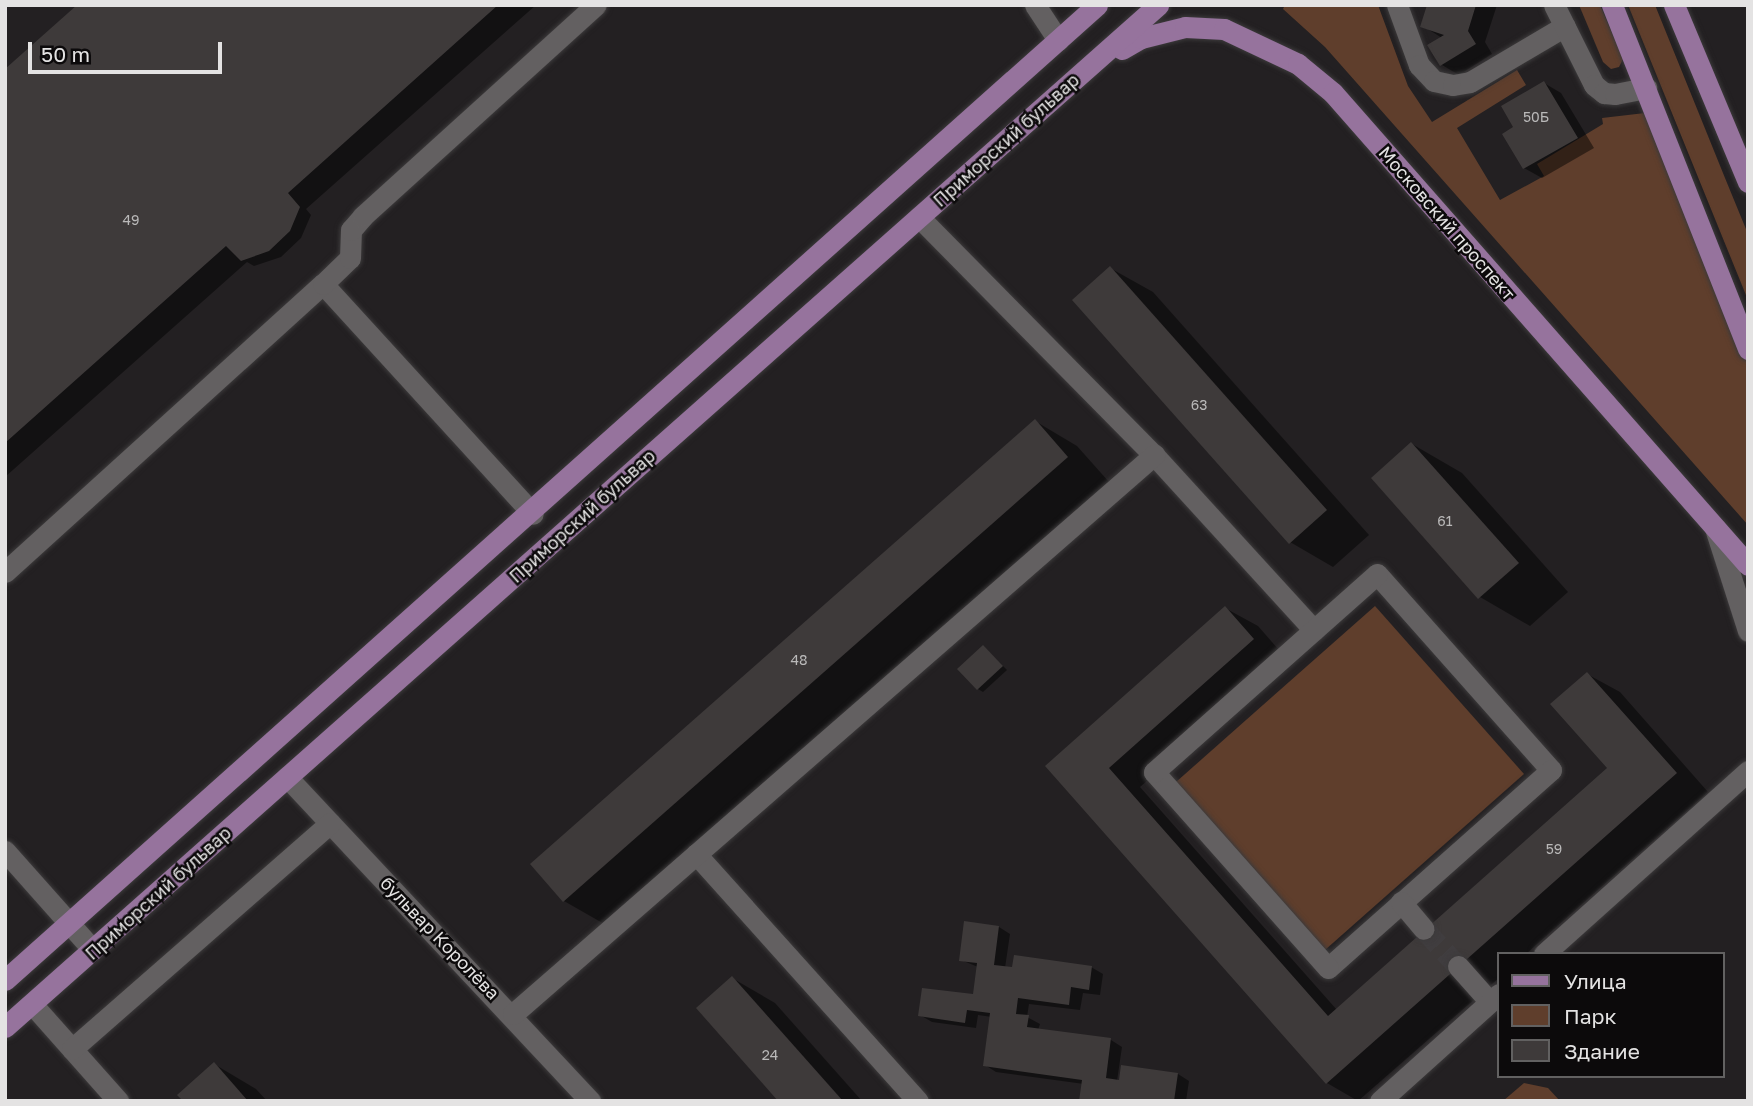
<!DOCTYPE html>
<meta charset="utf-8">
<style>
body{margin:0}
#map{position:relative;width:1753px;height:1106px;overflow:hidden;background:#232022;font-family:"Golos Text",sans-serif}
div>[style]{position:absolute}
.green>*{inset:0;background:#5f3e2c}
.shadow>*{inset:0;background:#0007}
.building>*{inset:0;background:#3e3a3a}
.minor-tunnel>*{height:21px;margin-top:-10.5px;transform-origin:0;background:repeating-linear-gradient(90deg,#403d3f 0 21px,transparent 0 31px)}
.roads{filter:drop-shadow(0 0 2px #3c3a3b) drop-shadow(0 0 2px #3c3a3b)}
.minor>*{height:21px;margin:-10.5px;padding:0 10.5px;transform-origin:10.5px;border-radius:10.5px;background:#636061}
.major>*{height:21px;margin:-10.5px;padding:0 10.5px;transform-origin:10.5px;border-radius:10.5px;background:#96739d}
span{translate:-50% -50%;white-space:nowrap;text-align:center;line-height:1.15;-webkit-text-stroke:5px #0c0a0b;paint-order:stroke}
.number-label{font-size:14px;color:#bab9b9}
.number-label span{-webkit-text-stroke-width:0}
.street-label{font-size:18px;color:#e4e3e3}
.frame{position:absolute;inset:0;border:7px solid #e4e3e3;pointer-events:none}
.legend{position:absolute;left:1497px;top:952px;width:228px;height:126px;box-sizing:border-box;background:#0c0a0b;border:2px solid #626161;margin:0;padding:9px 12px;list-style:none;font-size:21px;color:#e4e3e3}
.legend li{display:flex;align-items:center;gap:14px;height:35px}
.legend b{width:35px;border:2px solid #626161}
.scale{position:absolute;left:28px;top:42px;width:194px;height:32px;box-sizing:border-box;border:4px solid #e4e3e3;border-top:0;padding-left:9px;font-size:21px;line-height:24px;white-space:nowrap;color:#e4e3e3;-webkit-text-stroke:5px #0c0a0b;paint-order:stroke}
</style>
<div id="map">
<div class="green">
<div style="clip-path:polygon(1285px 5px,1378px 5px,1408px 86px,1432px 122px,1517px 70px,1526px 85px,1457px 128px,1500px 200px,1544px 176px,1537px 164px,1603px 124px,1602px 118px,1645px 113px,1748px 361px,1748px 525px,1325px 47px,1283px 9px)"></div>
<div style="clip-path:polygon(1579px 5px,1600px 5px,1623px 59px,1619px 67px,1611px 69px,1603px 62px)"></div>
<div style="clip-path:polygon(1628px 5px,1655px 5px,1725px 178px,1748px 234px,1748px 300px)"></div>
<div style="clip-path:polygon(1375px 606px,1524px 774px,1325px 950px,1176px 782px)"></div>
<div style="clip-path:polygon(1524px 1083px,1548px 1088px,1560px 1101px,1503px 1101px)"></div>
</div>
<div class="shadow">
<div style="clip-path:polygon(80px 5px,536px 5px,306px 209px,311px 215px,301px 238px,281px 257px,254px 266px,247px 262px,5px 477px,5px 72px)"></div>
<div style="clip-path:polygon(1429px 5px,1497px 5px,1485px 42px,1492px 54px,1459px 75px,1442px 65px,1442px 38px,1423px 26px)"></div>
<div style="clip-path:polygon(1544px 83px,1561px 93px,1594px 148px,1542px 178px,1524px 168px,1515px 128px)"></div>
<div style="clip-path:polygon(1110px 268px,1153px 292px,1369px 535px,1333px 567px,1290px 542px)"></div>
<div style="clip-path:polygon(1035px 421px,1077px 446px,1109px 482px,606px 925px,564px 901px)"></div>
<div style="clip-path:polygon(1412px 444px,1462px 473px,1568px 592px,1530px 626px,1480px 597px)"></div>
<div style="clip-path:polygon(1225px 608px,1258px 626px,1286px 658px,1140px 787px,1337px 1010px,1610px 768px,1587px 674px,1620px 692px,1708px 792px,1526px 954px,1499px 954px,1499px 978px,1358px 1101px,1327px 1083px,1047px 766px)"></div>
<div style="clip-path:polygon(984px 647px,1007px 670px,983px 692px,978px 689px)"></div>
<div style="clip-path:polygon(966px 923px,999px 927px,1010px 934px,1005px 968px,1091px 967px,1103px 974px,1100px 995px,1083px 993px,1080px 1010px,1029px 1004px,1027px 1017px,1040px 1024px,1038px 1030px,1111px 1040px,1122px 1047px,1117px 1081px,1178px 1074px,1189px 1081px,1186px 1101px,1081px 1101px,1084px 1084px,996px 1072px,985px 1065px,992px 1017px,978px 1015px,976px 1028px,932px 1022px,920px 1015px,974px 996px,978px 967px,961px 960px)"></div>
<div style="clip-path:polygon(732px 978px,775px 1003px,862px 1101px,781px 1101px)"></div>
<div style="clip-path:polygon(214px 1064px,256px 1089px,267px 1101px,185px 1101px)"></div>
</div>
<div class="building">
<div style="clip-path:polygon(77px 5px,498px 5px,288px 193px,300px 207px,290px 231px,269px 251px,241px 261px,226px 246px,5px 443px,5px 69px)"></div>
<div style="clip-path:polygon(1427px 5px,1476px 5px,1468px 31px,1476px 44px,1440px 66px,1427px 45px,1444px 35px,1420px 27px)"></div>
<div style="clip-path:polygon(1544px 81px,1578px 138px,1523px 169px,1502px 134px,1513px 127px,1501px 106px)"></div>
<div style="clip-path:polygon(1110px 266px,1327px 510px,1289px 544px,1072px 300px)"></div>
<div style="clip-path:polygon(1035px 419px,1068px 457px,563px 902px,530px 864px)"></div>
<div style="clip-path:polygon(1411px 442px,1519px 563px,1478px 599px,1371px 478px)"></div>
<div style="clip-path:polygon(1225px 606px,1254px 639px,1109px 768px,1328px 1016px,1607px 768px,1550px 704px,1587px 672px,1677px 773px,1326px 1084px,1045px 766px)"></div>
<div style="clip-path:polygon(983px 645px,1003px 666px,977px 690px,957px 669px)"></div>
<div style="clip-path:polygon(964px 921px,999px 926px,994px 965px,1012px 967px,1014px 955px,1092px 966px,1089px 990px,1071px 987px,1069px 1005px,1018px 998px,1016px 1014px,1029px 1015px,1027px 1027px,1111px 1038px,1106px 1078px,1119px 1080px,1121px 1065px,1178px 1073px,1174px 1101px,1079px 1101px,1082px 1080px,983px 1066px,990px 1013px,967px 1010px,965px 1023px,918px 1016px,922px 988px,973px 994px,977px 963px,959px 961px)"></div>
<div style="clip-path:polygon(732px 976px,843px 1101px,778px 1101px,696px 1008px)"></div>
<div style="clip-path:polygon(214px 1062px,248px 1101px,183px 1101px,177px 1095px)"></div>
</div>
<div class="minor-tunnel">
<div style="left:1424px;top:929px;width:50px;rotate:47.4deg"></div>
</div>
<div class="roads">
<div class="minor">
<div style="left:1035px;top:5px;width:42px;rotate:56.7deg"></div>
<div style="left:1397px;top:5px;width:64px;rotate:69.9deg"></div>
<div style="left:1419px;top:65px;width:22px;rotate:47deg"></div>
<div style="left:1434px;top:81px;width:19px;rotate:12deg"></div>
<div style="left:1453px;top:85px;width:17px;rotate:-10deg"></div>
<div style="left:1470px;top:82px;width:110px;rotate:-30.5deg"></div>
<div style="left:1554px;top:5px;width:89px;rotate:63.4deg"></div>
<div style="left:1594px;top:85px;width:13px;rotate:39deg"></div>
<div style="left:1604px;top:93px;width:11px;rotate:5deg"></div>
<div style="left:1615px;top:94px;width:32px;rotate:-11deg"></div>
<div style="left:919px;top:217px;width:334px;rotate:45.4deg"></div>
<div style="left:1154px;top:455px;width:237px;rotate:47.6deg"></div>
<div style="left:323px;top:284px;width:311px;rotate:47.6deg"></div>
<div style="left:1715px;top:528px;width:108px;rotate:72.2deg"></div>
<div style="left:5px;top:572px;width:429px;rotate:-42.2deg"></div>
<div style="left:323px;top:284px;width:37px;rotate:-44deg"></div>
<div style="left:350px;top:258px;width:28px;rotate:-88deg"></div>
<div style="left:351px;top:230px;width:18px;rotate:-49deg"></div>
<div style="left:363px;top:216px;width:314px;rotate:-42.2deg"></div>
<div style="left:1377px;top:574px;width:262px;rotate:48.4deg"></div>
<div style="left:1551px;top:770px;width:298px;rotate:138.4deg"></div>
<div style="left:1328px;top:968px;width:262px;rotate:-131.6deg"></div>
<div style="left:1154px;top:772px;width:298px;rotate:-41.6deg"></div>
<div style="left:287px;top:777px;width:444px;rotate:46.9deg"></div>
<div style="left:5px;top:851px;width:132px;rotate:48.4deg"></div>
<div style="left:696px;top:854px;width:332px;rotate:48.1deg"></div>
<div style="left:1401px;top:902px;width:35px;rotate:50deg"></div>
<div style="left:1544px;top:954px;width:274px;rotate:-41.9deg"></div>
<div style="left:1458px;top:966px;width:48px;rotate:48.4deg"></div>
<div style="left:32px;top:1004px;width:130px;rotate:48.4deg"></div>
<div style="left:513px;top:1014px;width:851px;rotate:-41.09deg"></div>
<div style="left:72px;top:1049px;width:343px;rotate:-41.2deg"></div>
<div style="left:1380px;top:1101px;width:160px;rotate:-42deg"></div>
</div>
<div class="major">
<div style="left:1612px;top:5px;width:370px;rotate:68.4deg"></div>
<div style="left:1674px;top:5px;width:192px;rotate:67.3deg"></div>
<div style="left:1122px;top:49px;width:22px;rotate:-30deg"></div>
<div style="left:1141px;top:38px;width:45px;rotate:-14deg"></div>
<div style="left:1185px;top:27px;width:39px;rotate:3deg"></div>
<div style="left:1224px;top:29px;width:82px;rotate:25.3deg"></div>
<div style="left:1298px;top:64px;width:45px;rotate:39.6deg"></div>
<div style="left:1333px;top:93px;width:628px;rotate:48.68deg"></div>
<div style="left:5px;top:980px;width:1464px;rotate:-41.76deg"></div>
<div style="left:5px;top:1027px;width:1541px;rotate:-41.55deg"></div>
</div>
</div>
<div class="number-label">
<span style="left:1536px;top:117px">50Б</span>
<span style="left:131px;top:220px">49</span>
<span style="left:1199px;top:405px">63</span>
<span style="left:1445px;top:521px">61</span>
<span style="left:799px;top:660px">48</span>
<span style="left:1554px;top:849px">59</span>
<span style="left:770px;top:1055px">24</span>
</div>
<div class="street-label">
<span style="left:1006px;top:140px;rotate:-42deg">Приморский бульвар</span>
<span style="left:1447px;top:223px;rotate:49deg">Московский проспект</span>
<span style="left:582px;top:516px;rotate:-42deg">Приморский бульвар</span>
<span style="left:158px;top:893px;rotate:-42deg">Приморский бульвар</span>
<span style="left:440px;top:938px;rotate:46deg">бульвар Королёва</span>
</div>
<div class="frame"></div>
<ul class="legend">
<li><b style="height:9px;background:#96739d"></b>Улица</li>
<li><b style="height:19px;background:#5f3e2c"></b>Парк</li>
<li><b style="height:19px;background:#3e3a3a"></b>Здание</li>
</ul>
<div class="scale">50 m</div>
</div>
